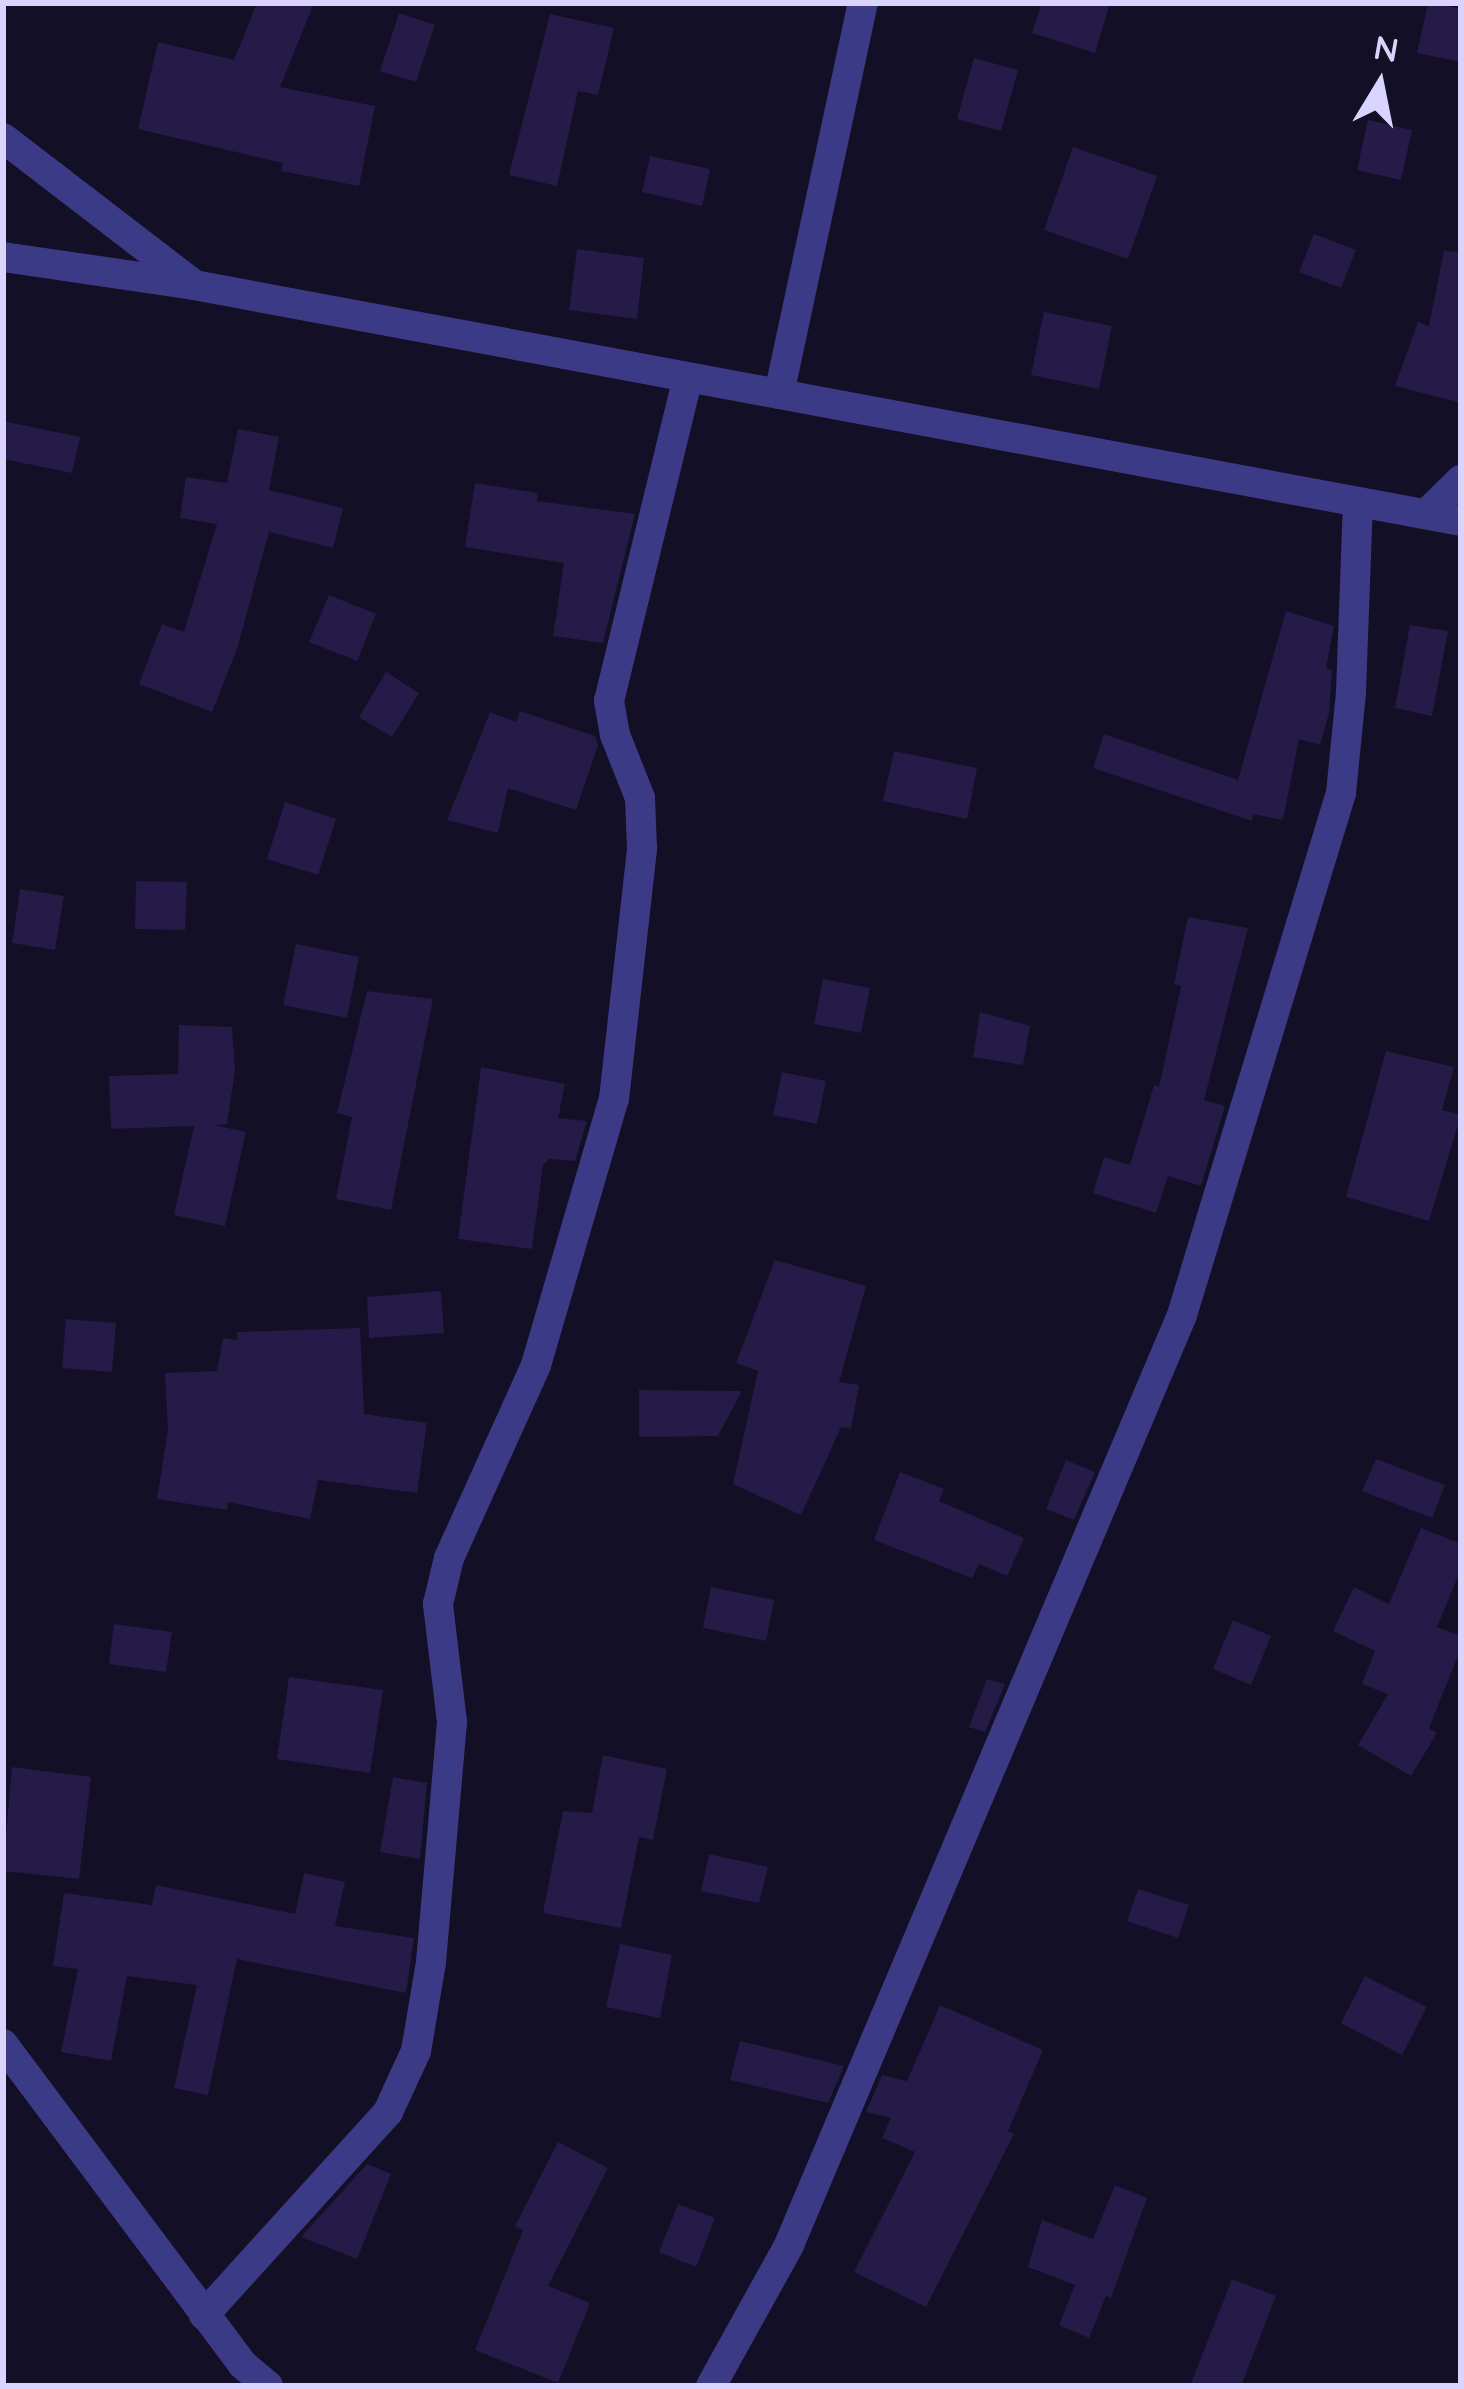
<!DOCTYPE html>
<style>
body{margin:0}
#map{position:relative;width:1464px;height:2389px;overflow:hidden;background:#130f26;font-family:Quicksand,sans-serif}
div>[style]{position:absolute}
.building>*{inset:0;background:#241b47}
.street>*{height:30px;margin:-15px;padding:0 15px;transform-origin:15px;border-radius:15px;background:#3d3a85}
span{translate:-50% -50%;white-space:nowrap;text-align:center;line-height:1.15;-webkit-text-stroke:10px #130f26;paint-order:stroke}
.frame{position:absolute;inset:0;border:6px solid #d9d4ff;pointer-events:none}
.north{position:absolute;left:1320px;top:24px;width:120px;height:120px;-webkit-text-stroke:9px #130f26;paint-order:stroke;rotate:10deg;font-size:33px;font-weight:700;line-height:48px;text-align:center;color:#d9d4ff}
.north::after{content:'';display:block;margin:auto;width:42px;height:54px;background:#d9d4ff;clip-path:polygon(50% 0,100% 100%,50% 72%,0 100%)}
</style>
<div id="map">
<div class="building">
<div style="clip-path:polygon(257px 3px,314px 3px,280px 87px,375px 106px,359px 186px,281px 171px,283px 163px,138px 129px,158px 42px,234px 60px)"></div>
<div style="clip-path:polygon(1042px 3px,1110px 3px,1095px 53px,1032px 33px)"></div>
<div style="clip-path:polygon(1428px 3px,1461px 9px,1461px 62px,1417px 53px)"></div>
<div style="clip-path:polygon(399px 13px,435px 25px,416px 82px,380px 71px)"></div>
<div style="clip-path:polygon(550px 14px,614px 28px,598px 95px,578px 91px,557px 186px,509px 175px)"></div>
<div style="clip-path:polygon(974px 58px,1018px 70px,1001px 131px,957px 119px)"></div>
<div style="clip-path:polygon(1368px 120px,1412px 130px,1401px 180px,1357px 170px)"></div>
<div style="clip-path:polygon(1073px 147px,1157px 176px,1128px 259px,1044px 230px)"></div>
<div style="clip-path:polygon(650px 156px,710px 169px,702px 206px,642px 192px)"></div>
<div style="clip-path:polygon(1314px 234px,1356px 250px,1341px 288px,1299px 272px)"></div>
<div style="clip-path:polygon(577px 249px,644px 258px,637px 319px,569px 310px)"></div>
<div style="clip-path:polygon(1444px 251px,1461px 252px,1461px 403px,1395px 386px,1418px 322px,1429px 326px)"></div>
<div style="clip-path:polygon(1044px 312px,1112px 326px,1099px 389px,1031px 375px)"></div>
<div style="clip-path:polygon(3px 421px,80px 437px,72px 473px,3px 459px)"></div>
<div style="clip-path:polygon(238px 429px,279px 437px,269px 490px,343px 508px,333px 548px,269px 532px,237px 649px,212px 712px,139px 684px,162px 624px,184px 632px,217px 524px,180px 518px,186px 477px,227px 483px)"></div>
<div style="clip-path:polygon(475px 483px,538px 493px,537px 501px,635px 514px,603px 643px,553px 636px,564px 563px,465px 547px)"></div>
<div style="clip-path:polygon(329px 595px,376px 614px,357px 661px,309px 642px)"></div>
<div style="clip-path:polygon(1286px 611px,1334px 626px,1326px 668px,1332px 670px,1329px 713px,1320px 745px,1299px 739px,1283px 820px,1253px 814px,1252px 821px,1093px 768px,1104px 734px,1238px 780px)"></div>
<div style="clip-path:polygon(1410px 625px,1448px 631px,1432px 716px,1395px 708px)"></div>
<div style="clip-path:polygon(386px 672px,419px 693px,392px 737px,359px 717px)"></div>
<div style="clip-path:polygon(520px 711px,595px 736px,598px 745px,576px 810px,508px 788px,498px 833px,447px 820px,490px 712px,516px 722px)"></div>
<div style="clip-path:polygon(894px 751px,977px 768px,967px 819px,883px 801px)"></div>
<div style="clip-path:polygon(285px 802px,336px 819px,318px 875px,267px 859px)"></div>
<div style="clip-path:polygon(136px 881px,187px 882px,185px 930px,135px 929px)"></div>
<div style="clip-path:polygon(20px 889px,64px 896px,55px 950px,12px 943px)"></div>
<div style="clip-path:polygon(1188px 917px,1248px 928px,1204px 1100px,1225px 1106px,1201px 1186px,1168px 1176px,1156px 1213px,1093px 1193px,1104px 1157px,1130px 1165px,1154px 1085px,1159px 1087px,1181px 986px,1174px 984px)"></div>
<div style="clip-path:polygon(296px 944px,359px 957px,347px 1018px,283px 1005px)"></div>
<div style="clip-path:polygon(823px 979px,870px 988px,861px 1033px,814px 1024px)"></div>
<div style="clip-path:polygon(367px 991px,433px 999px,391px 1210px,336px 1199px,352px 1117px,337px 1113px)"></div>
<div style="clip-path:polygon(980px 1012px,1030px 1026px,1023px 1065px,973px 1057px)"></div>
<div style="clip-path:polygon(179px 1025px,232px 1027px,235px 1070px,227px 1124px,214px 1125px,246px 1132px,225px 1226px,174px 1215px,194px 1126px,111px 1129px,109px 1076px,178px 1074px)"></div>
<div style="clip-path:polygon(1386px 1051px,1454px 1067px,1442px 1110px,1461px 1115px,1429px 1221px,1346px 1197px)"></div>
<div style="clip-path:polygon(481px 1067px,565px 1084px,558px 1118px,587px 1121px,575px 1161px,549px 1159px,543px 1165px,532px 1249px,458px 1239px)"></div>
<div style="clip-path:polygon(782px 1072px,826px 1081px,817px 1124px,773px 1115px)"></div>
<div style="clip-path:polygon(775px 1260px,866px 1286px,839px 1382px,859px 1385px,851px 1429px,841px 1427px,801px 1515px,733px 1484px,758px 1371px,736px 1363px)"></div>
<div style="clip-path:polygon(441px 1291px,444px 1333px,369px 1338px,367px 1297px)"></div>
<div style="clip-path:polygon(66px 1319px,116px 1323px,112px 1372px,62px 1368px)"></div>
<div style="clip-path:polygon(360px 1328px,364px 1414px,427px 1423px,417px 1493px,318px 1480px,310px 1519px,228px 1502px,227px 1510px,157px 1499px,168px 1430px,165px 1373px,217px 1371px,223px 1338px,237px 1340px,237px 1332px)"></div>
<div style="clip-path:polygon(639px 1390px,742px 1391px,718px 1436px,639px 1437px)"></div>
<div style="clip-path:polygon(1376px 1459px,1445px 1485px,1432px 1518px,1362px 1491px)"></div>
<div style="clip-path:polygon(1066px 1460px,1095px 1472px,1074px 1520px,1046px 1509px)"></div>
<div style="clip-path:polygon(900px 1472px,944px 1489px,939px 1501px,1024px 1538px,1007px 1576px,979px 1564px,972px 1578px,874px 1540px)"></div>
<div style="clip-path:polygon(1421px 1528px,1461px 1544px,1461px 1569px,1437px 1627px,1461px 1636px,1461px 1648px,1429px 1728px,1437px 1733px,1411px 1776px,1358px 1745px,1388px 1694px,1362px 1684px,1375px 1651px,1333px 1631px,1354px 1587px,1389px 1604px)"></div>
<div style="clip-path:polygon(711px 1587px,774px 1600px,766px 1641px,703px 1628px)"></div>
<div style="clip-path:polygon(1233px 1620px,1271px 1636px,1251px 1685px,1213px 1669px)"></div>
<div style="clip-path:polygon(114px 1624px,172px 1632px,166px 1672px,109px 1664px)"></div>
<div style="clip-path:polygon(289px 1677px,383px 1690px,370px 1773px,277px 1759px)"></div>
<div style="clip-path:polygon(987px 1679px,1005px 1684px,985px 1732px,969px 1727px)"></div>
<div style="clip-path:polygon(603px 1755px,667px 1769px,653px 1840px,639px 1837px,621px 1928px,543px 1913px,563px 1811px,592px 1813px)"></div>
<div style="clip-path:polygon(12px 1767px,91px 1777px,79px 1879px,3px 1871px)"></div>
<div style="clip-path:polygon(393px 1777px,427px 1783px,420px 1859px,380px 1852px)"></div>
<div style="clip-path:polygon(709px 1854px,768px 1867px,759px 1903px,701px 1891px)"></div>
<div style="clip-path:polygon(304px 1873px,345px 1882px,335px 1926px,414px 1938px,406px 1993px,237px 1959px,208px 2095px,174px 2088px,197px 1985px,127px 1976px,111px 2061px,61px 2052px,78px 1969px,53px 1966px,64px 1893px,152px 1905px,156px 1885px,295px 1914px)"></div>
<div style="clip-path:polygon(1138px 1889px,1189px 1905px,1178px 1938px,1127px 1921px)"></div>
<div style="clip-path:polygon(620px 1944px,672px 1955px,660px 2018px,606px 2007px)"></div>
<div style="clip-path:polygon(1365px 1976px,1427px 2007px,1402px 2055px,1341px 2023px)"></div>
<div style="clip-path:polygon(940px 2005px,1043px 2050px,1008px 2131px,1014px 2134px,926px 2307px,854px 2272px,915px 2152px,882px 2138px,891px 2118px,866px 2112px,882px 2075px,907px 2081px)"></div>
<div style="clip-path:polygon(740px 2041px,844px 2066px,828px 2103px,730px 2080px)"></div>
<div style="clip-path:polygon(558px 2142px,608px 2168px,548px 2286px,590px 2303px,558px 2383px,475px 2350px,523px 2230px,515px 2226px)"></div>
<div style="clip-path:polygon(367px 2164px,391px 2174px,357px 2259px,301px 2237px)"></div>
<div style="clip-path:polygon(1115px 2185px,1147px 2198px,1111px 2298px,1106px 2296px,1089px 2338px,1059px 2325px,1075px 2285px,1028px 2267px,1042px 2220px,1093px 2239px)"></div>
<div style="clip-path:polygon(678px 2204px,715px 2218px,696px 2267px,659px 2252px)"></div>
<div style="clip-path:polygon(1232px 2279px,1276px 2296px,1241px 2386px,1190px 2386px)"></div>
</div>
<div class="street">
<div style="left:3px;top:138px;width:240px;rotate:37.5deg"></div>
<div style="left:3px;top:257px;width:193px;rotate:8.3deg"></div>
<div style="left:194px;top:285px;width:1289px;rotate:10.55deg"></div>
<div style="left:779px;top:394px;width:400px;rotate:-77.9deg"></div>
<div style="left:1426px;top:514px;width:49px;rotate:-44.2deg"></div>
<div style="left:3px;top:2044px;width:399px;rotate:53.2deg"></div>
<div style="left:242px;top:2364px;width:34px;rotate:40deg"></div>
<div style="left:204px;top:2315px;width:274px;rotate:-47.8deg"></div>
<div style="left:388px;top:2112px;width:67px;rotate:-65.3deg"></div>
<div style="left:416px;top:2051px;width:90px;rotate:-80.4deg"></div>
<div style="left:431px;top:1962px;width:241px;rotate:-85deg"></div>
<div style="left:452px;top:1722px;width:119px;rotate:-96.8deg"></div>
<div style="left:438px;top:1604px;width:47px;rotate:-76.6deg"></div>
<div style="left:449px;top:1558px;width:212px;rotate:-65.7deg"></div>
<div style="left:536px;top:1365px;width:277px;rotate:-73.7deg"></div>
<div style="left:614px;top:1099px;width:253px;rotate:-83.6deg"></div>
<div style="left:642px;top:848px;width:50px;rotate:-92.3deg"></div>
<div style="left:640px;top:798px;width:68px;rotate:-111.6deg"></div>
<div style="left:615px;top:735px;width:35px;rotate:-100deg"></div>
<div style="left:609px;top:701px;width:333px;rotate:-76.3deg"></div>
<div style="left:711px;top:2386px;width:161px;rotate:-61deg"></div>
<div style="left:789px;top:2245px;width:1010px;rotate:-67.09deg"></div>
<div style="left:1182px;top:1315px;width:546px;rotate:-73.06deg"></div>
<div style="left:1341px;top:793px;width:101px;rotate:-84.3deg"></div>
<div style="left:1351px;top:692px;width:190px;rotate:-87.9deg"></div>
</div>
<div class="frame"></div>
<div class="north">N</div>
</div>
